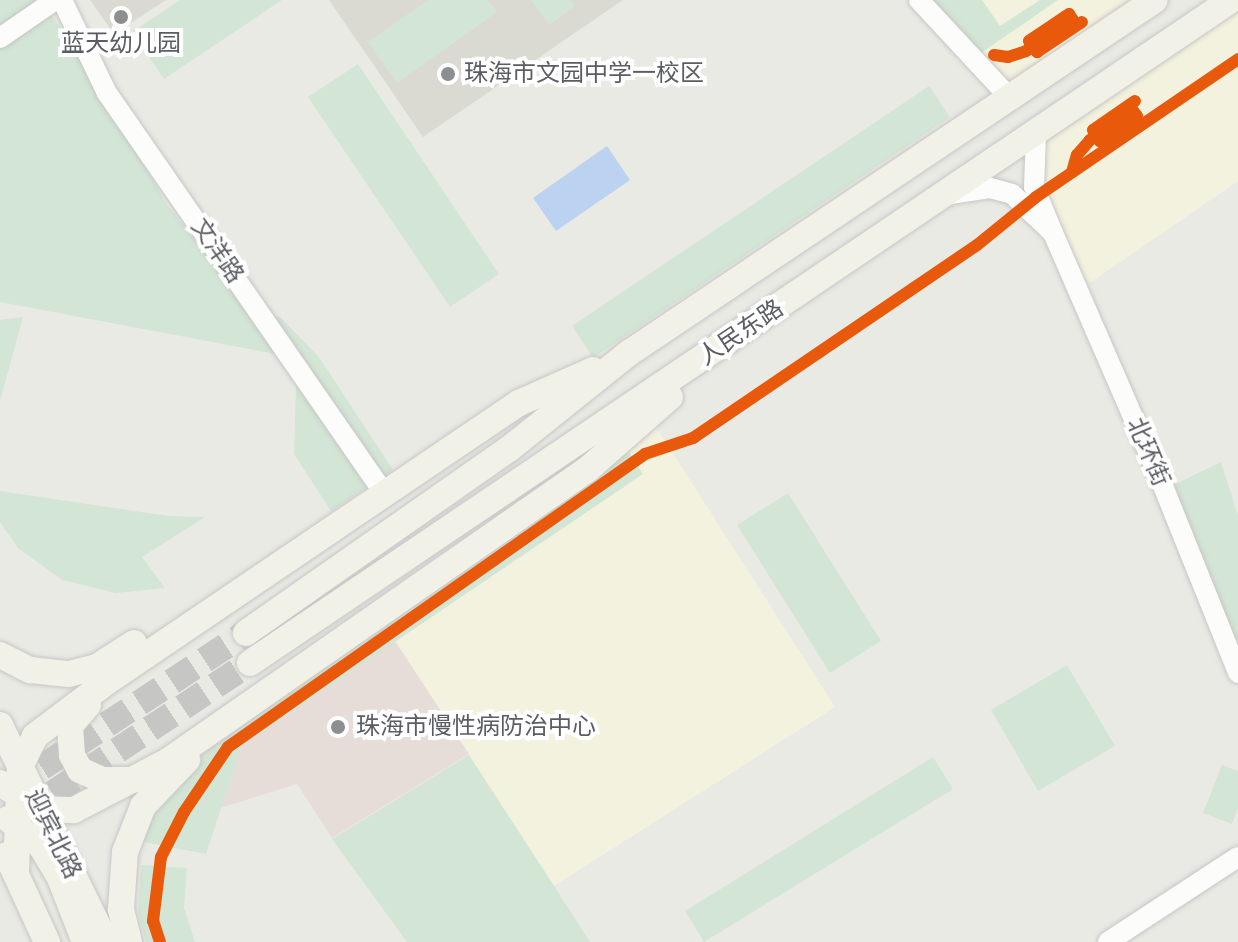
<!DOCTYPE html>
<meta charset="utf-8">
<style>
body{margin:0}
#map{position:relative;width:1238px;height:942px;overflow:hidden;background:#eaeae5;font-family:Karla,"Noto Sans SC",sans-serif}
div>[style]{position:absolute}
.commercial>*{inset:0;background:#f3f2de}
.education>*{inset:0;background:#dadad3}
.medical>*{inset:0;background:#e6ddd8}
.green>*{inset:0;background:#d3e5d4}
.water>*{inset:0;background:#bcd2f1}
.major-tunnel>*{height:26px;margin-top:-13px;transform-origin:0;background:repeating-linear-gradient(90deg,#c6c7c4 0 26px,transparent 0 39px)}
.roads{filter:drop-shadow(0 0 2px #c6c6c6) drop-shadow(0 0 2px #c6c6c6)}
.minor>*{height:20px;margin:-10px;padding:0 10px;transform-origin:10px;border-radius:10px;background:#fcfcfb}
.major>*{height:26px;margin:-13px;padding:0 13px;transform-origin:13px;border-radius:13px;background:#f1f1e8}
.cycleway>*{height:12px;margin:-6px;padding:0 6px;transform-origin:6px;border-radius:6px;background:#e8590c}
.dots>*{width:22px;height:22px;translate:-50% -50%;box-sizing:border-box;border:4px solid #fff;border-radius:50%}
span{translate:-50% -50%;white-space:nowrap;text-align:center;line-height:1.15;-webkit-text-stroke:8px #fff;paint-order:stroke}
.poi-label{font-size:24px;color:#5b5d62}
.left{translate:0 -50%;text-align:left}
.street-label{font-size:24px;color:#5b5d62}
</style>
<div id="map">
<div class="commercial">
<div style="clip-path:polygon(919px 0,1154px 0,1009px 97px)"></div>
<div style="clip-path:polygon(1238px 0,1238px 181px,1078px 291px,1036px 184px,1036px 134px)"></div>
<div style="clip-path:polygon(649px 416px,835px 707px,554px 886px,378px 615px)"></div>
</div>
<div class="education">
<div style="clip-path:polygon(90px 0,166px 0,114px 34px)"></div>
<div style="clip-path:polygon(329px 0,623px 0,423px 137px)"></div>
</div>
<div class="medical">
<div style="clip-path:polygon(378px 615px,469px 754px,332px 838px,297px 784px,131px 836px,180px 767px)"></div>
</div>
<div class="green">
<div style="clip-path:polygon(0 0,40px 0,84px 59px,167px 205px,265px 324px,279px 316px,319px 357px,393px 470px,331px 511px,294px 454px,297px 358px,0 302px)"></div>
<div style="clip-path:polygon(180px 0,282px 0,164px 79px,132px 32px)"></div>
<div style="clip-path:polygon(428px 0,488px 0,497px 12px,397px 83px,368px 42px)"></div>
<div style="clip-path:polygon(531px 0,571px 0,575px 6px,549px 25px)"></div>
<div style="clip-path:polygon(930px 0,982px 0,1000px 26px,1040px 0,1058px 0,981px 53px)"></div>
<div style="clip-path:polygon(358px 64px,499px 274px,450px 307px,308px 97px)"></div>
<div style="clip-path:polygon(929px 86px,950px 117px,593px 358px,572px 326px)"></div>
<div style="clip-path:polygon(23px 317px,0 401px,0 320px)"></div>
<div style="clip-path:polygon(629px 452px,643px 474px,242px 745px,206px 854px,139px 841px,171px 789px,230px 730px)"></div>
<div style="clip-path:polygon(1221px 462px,1238px 516px,1238px 656px,1169px 487px)"></div>
<div style="clip-path:polygon(0 491px,168px 516px,205px 517px,142px 557px,165px 588px,116px 593px,62px 580px,18px 548px,0 522px)"></div>
<div style="clip-path:polygon(788px 493px,881px 641px,830px 673px,737px 525px)"></div>
<div style="clip-path:polygon(1067px 665px,1115px 746px,1038px 791px,991px 710px)"></div>
<div style="clip-path:polygon(469px 755px,554px 886px,590px 942px,407px 942px,332px 839px)"></div>
<div style="clip-path:polygon(933px 757px,953px 789px,704px 942px,685px 911px)"></div>
<div style="clip-path:polygon(1222px 765px,1238px 771px,1238px 808px,1232px 824px,1203px 813px)"></div>
<div style="clip-path:polygon(141px 865px,187px 868px,184px 908px,195px 942px,146px 942px,138px 913px)"></div>
</div>
<div class="water">
<div style="clip-path:polygon(607px 146px,630px 180px,556px 231px,533px 198px)"></div>
</div>
<div class="major-tunnel">
<div style="left:9px;top:789px;width:284px;rotate:-33.4deg"></div>
<div style="left:20px;top:815px;width:276px;rotate:-33.5deg"></div>
</div>
<div class="roads">
<div class="minor">
<div style="left:62px;top:0;width:103px;rotate:64.2deg"></div>
<div style="left:107px;top:93px;width:489px;rotate:55.3deg"></div>
<div style="left:919px;top:0;width:132px;rotate:47.1deg"></div>
<div style="left:0;top:38px;width:67px;rotate:-34.6deg"></div>
<div style="left:950px;top:194px;width:40px;rotate:-8.5deg"></div>
<div style="left:990px;top:188px;width:23px;rotate:15deg"></div>
<div style="left:1012px;top:194px;width:57px;rotate:43.6deg"></div>
<div style="left:1053px;top:233px;width:50px;rotate:-112.4deg"></div>
<div style="left:1034px;top:187px;width:53px;rotate:-87.8deg"></div>
<div style="left:1053px;top:233px;width:270px;rotate:66.5deg"></div>
<div style="left:1161px;top:481px;width:207px;rotate:68.1deg"></div>
<div style="left:1108px;top:942px;width:155px;rotate:-33.2deg"></div>
</div>
<div class="major">
<div style="left:246px;top:633px;width:321px;rotate:-35deg"></div>
<div style="left:509px;top:449px;width:154px;rotate:-38.7deg"></div>
<div style="left:629px;top:353px;width:633px;rotate:-33.87deg"></div>
<div style="left:0;top:655px;width:34px;rotate:27deg"></div>
<div style="left:30px;top:670px;width:39px;rotate:6deg"></div>
<div style="left:69px;top:674px;width:29px;rotate:-14deg"></div>
<div style="left:97px;top:667px;width:44px;rotate:-33deg"></div>
<div style="left:250px;top:663px;width:1184px;rotate:-34.05deg"></div>
<div style="left:88px;top:705px;width:28px;rotate:131deg"></div>
<div style="left:70px;top:726px;width:29px;rotate:86deg"></div>
<div style="left:72px;top:755px;width:17px;rotate:62deg"></div>
<div style="left:80px;top:770px;width:24px;rotate:24deg"></div>
<div style="left:102px;top:780px;width:31px"></div>
<div style="left:0;top:725px;width:242px;rotate:64deg"></div>
<div style="left:0;top:783px;width:49px;rotate:32.4deg"></div>
<div style="left:41px;top:809px;width:33px;rotate:2deg"></div>
<div style="left:74px;top:810px;width:106px;rotate:-27.5deg"></div>
<div style="left:168px;top:761px;width:512px;rotate:-34.81deg"></div>
<div style="left:588px;top:469px;width:109px;rotate:-41.3deg"></div>
<div style="left:8px;top:819px;width:43px;rotate:39.3deg"></div>
<div style="left:41px;top:846px;width:37px;rotate:59deg"></div>
<div style="left:60px;top:878px;width:69px;rotate:68.7deg"></div>
<div style="left:7px;top:855px;width:96px;rotate:65.3deg"></div>
<div style="left:16px;top:871px;width:104px;rotate:-87.8deg"></div>
<div style="left:20px;top:767px;width:34px;rotate:-64deg"></div>
<div style="left:35px;top:736px;width:91px;rotate:-37deg"></div>
<div style="left:108px;top:681px;width:496px;rotate:-34.1deg"></div>
<div style="left:519px;top:403px;width:81px;rotate:-24deg"></div>
<div style="left:129px;top:942px;width:34px;rotate:-104deg"></div>
<div style="left:121px;top:909px;width:57px;rotate:-86deg"></div>
<div style="left:125px;top:852px;width:49px;rotate:-68.6deg"></div>
<div style="left:143px;top:806px;width:64px;rotate:-46.3deg"></div>
</div>
</div>
<div class="cycleway">
<div style="left:994px;top:55px;width:14px;rotate:8deg"></div>
<div style="left:1008px;top:57px;width:19px;rotate:-18deg"></div>
<div style="left:1026px;top:51px;width:56px;rotate:-33.4deg"></div>
<div style="left:1073px;top:20px;width:7px;rotate:-124deg"></div>
<div style="left:1069px;top:14px;width:48px;rotate:146deg"></div>
<div style="left:1029px;top:41px;width:14px;rotate:54deg"></div>
<div style="left:1037px;top:52px;width:54px;rotate:-33.7deg"></div>
<div style="left:1072px;top:172px;width:18px;rotate:-74deg"></div>
<div style="left:1077px;top:155px;width:20px;rotate:-49deg"></div>
<div style="left:1090px;top:140px;width:52px;rotate:-34deg"></div>
<div style="left:1133px;top:111px;width:6px;rotate:51deg"></div>
<div style="left:1137px;top:116px;width:45px;rotate:146deg"></div>
<div style="left:1100px;top:141px;width:13px;rotate:-122deg"></div>
<div style="left:1093px;top:130px;width:51px;rotate:-34.6deg"></div>
<div style="left:160px;top:942px;width:22px;rotate:-108deg"></div>
<div style="left:153px;top:921px;width:64px;rotate:-82.9deg"></div>
<div style="left:161px;top:857px;width:51px;rotate:-62.9deg"></div>
<div style="left:184px;top:812px;width:78px;rotate:-55.9deg"></div>
<div style="left:228px;top:747px;width:510px;rotate:-35.09deg"></div>
<div style="left:645px;top:454px;width:51px;rotate:-18.4deg"></div>
<div style="left:693px;top:438px;width:343px;rotate:-34.2deg"></div>
<div style="left:977px;top:245px;width:76px;rotate:-39.1deg"></div>
<div style="left:1036px;top:197px;width:245px;rotate:-34.3deg"></div>
</div>
<div class="dots">
<div style="left:121px;top:17px;background:#8d8e90"></div>
<div style="left:448px;top:74px;background:#8d8e90"></div>
<div style="left:338px;top:727px;background:#8d8e90"></div>
</div>
<div class="poi-label">
<span style="left:121px;top:44px">蓝天幼儿园</span>
<span class="left" style="left:464px;top:74px">珠海市文园中学一校区</span>
<span class="left" style="left:356px;top:727px">珠海市慢性病防治中心</span>
</div>
<div class="street-label">
<span style="left:217px;top:251px;rotate:55deg">文洋路</span>
<span style="left:741px;top:333px;rotate:-34deg">人民东路</span>
<span style="left:1148px;top:452px;rotate:67deg">北环街</span>
<span style="left:53px;top:834px;rotate:64deg">迎宾北路</span>
</div>
</div>
